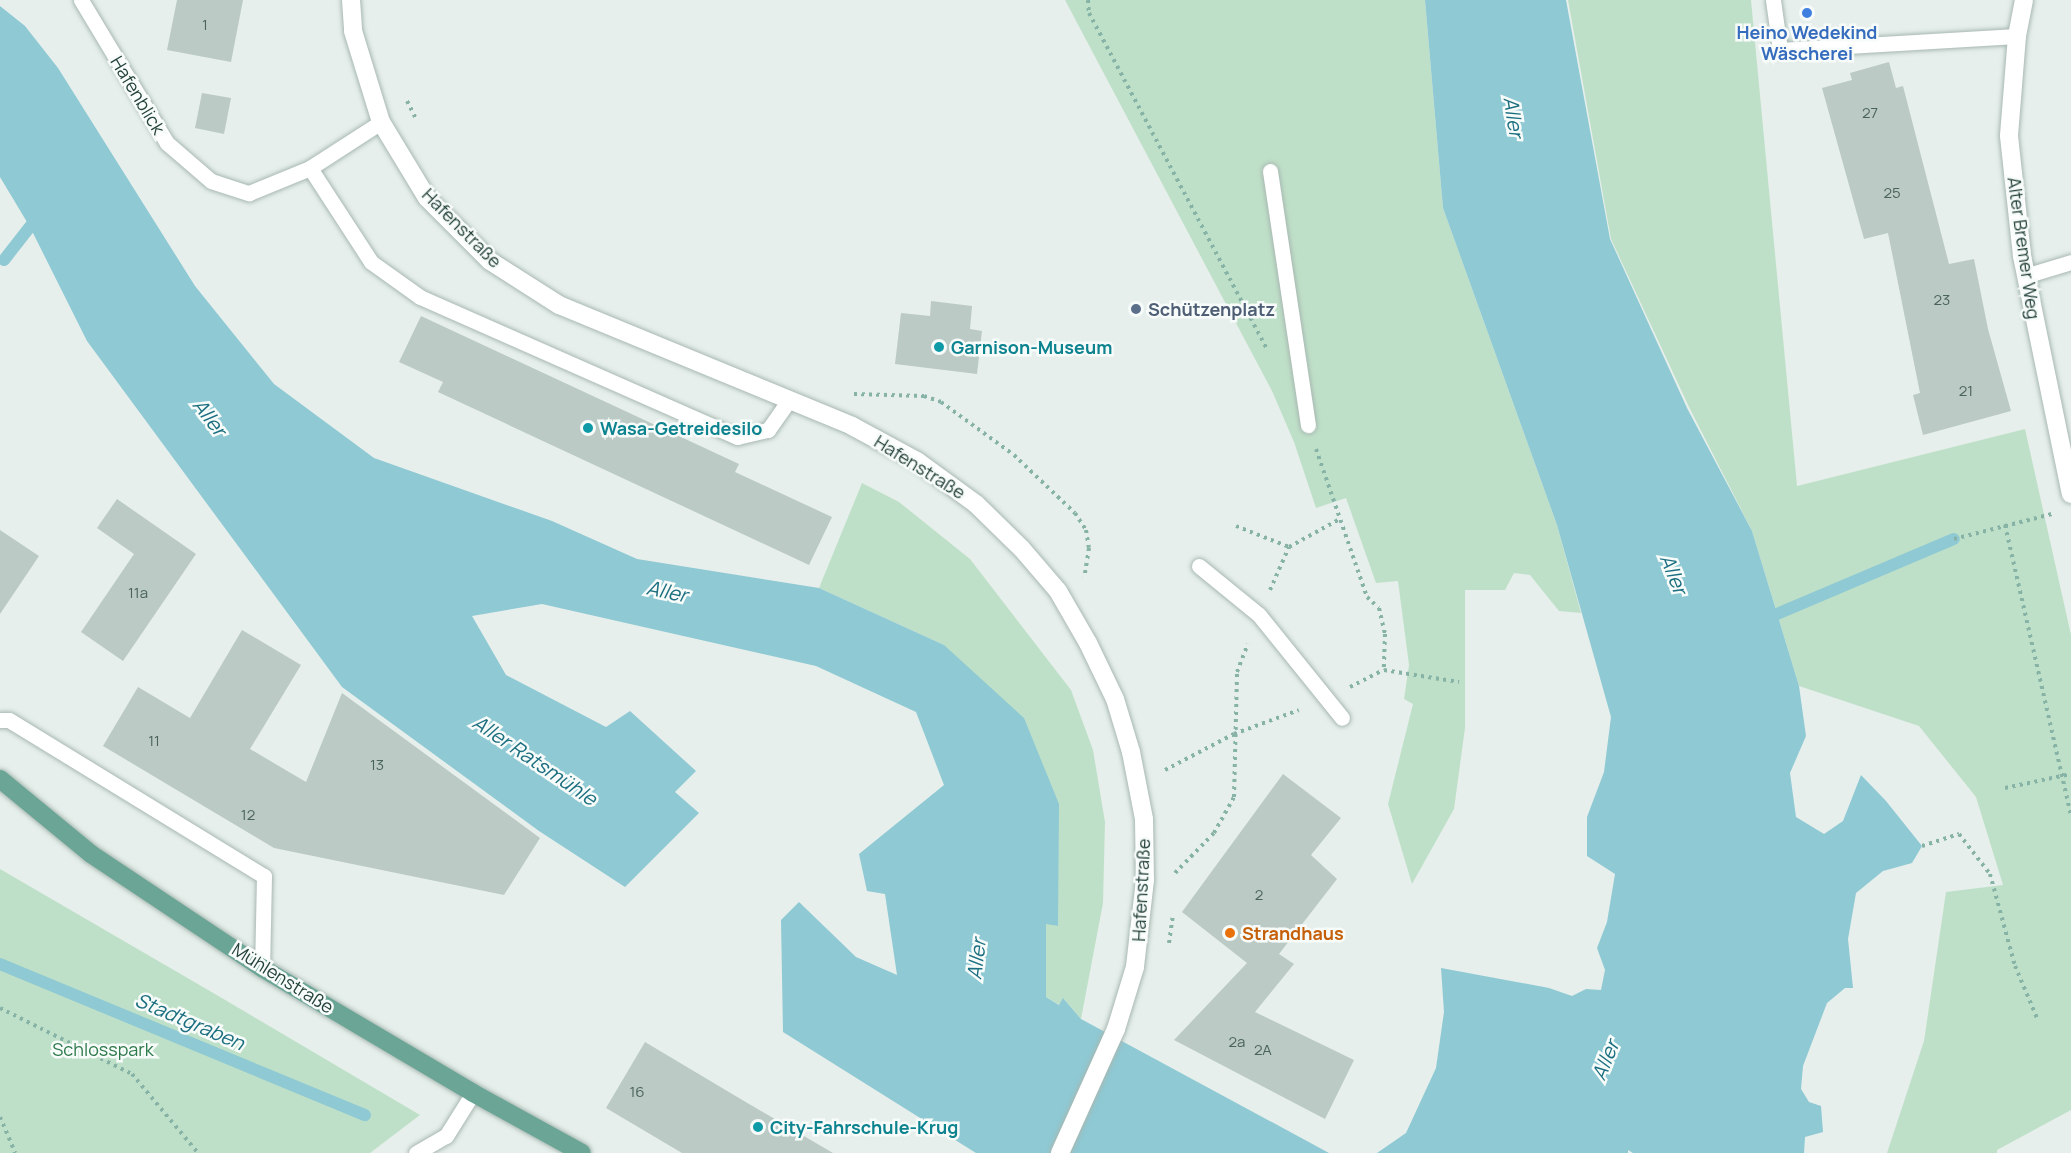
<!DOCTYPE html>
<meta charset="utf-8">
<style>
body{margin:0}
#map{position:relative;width:2071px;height:1153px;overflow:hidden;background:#e6efeb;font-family:Manrope,sans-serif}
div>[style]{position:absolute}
.green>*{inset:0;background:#bfe0c8}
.water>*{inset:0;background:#8ec9d4}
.stream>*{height:12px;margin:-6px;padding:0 6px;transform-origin:6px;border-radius:6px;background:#8ec9d4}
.building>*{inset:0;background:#bbcac4}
.path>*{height:4px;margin-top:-2px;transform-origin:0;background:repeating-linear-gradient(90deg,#86b3a5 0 3px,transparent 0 7.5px)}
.roads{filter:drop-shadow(0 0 2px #a8b8b2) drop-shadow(0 0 2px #a8b8b2)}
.service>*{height:15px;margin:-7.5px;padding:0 7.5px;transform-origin:7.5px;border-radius:7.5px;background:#fff}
.tertiary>*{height:18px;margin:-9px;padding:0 9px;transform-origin:9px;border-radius:9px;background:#fff}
.primary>*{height:18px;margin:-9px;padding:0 9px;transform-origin:9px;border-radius:9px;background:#6aa596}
.dots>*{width:16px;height:16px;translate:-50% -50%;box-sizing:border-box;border:3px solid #f7fbf9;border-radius:50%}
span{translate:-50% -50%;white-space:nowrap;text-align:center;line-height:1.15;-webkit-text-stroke:5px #f7fbf9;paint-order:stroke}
.number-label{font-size:15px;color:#4a645c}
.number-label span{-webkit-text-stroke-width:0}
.shop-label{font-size:18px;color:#366cbe;font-weight:700}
.street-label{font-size:18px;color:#24423a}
.service-label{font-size:18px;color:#4e5e75;font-weight:700}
.left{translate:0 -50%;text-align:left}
.culture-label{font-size:18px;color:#0d838f;font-weight:700}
.food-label{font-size:18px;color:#c56008;font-weight:700}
.park-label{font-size:18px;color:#2d7a4b}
.water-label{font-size:20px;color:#1c6f80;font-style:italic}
</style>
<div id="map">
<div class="green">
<div style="clip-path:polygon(1065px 0,1425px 0,1443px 208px,1557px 525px,1581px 613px,1559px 611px,1530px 575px,1514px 573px,1505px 590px,1465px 590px,1465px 728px,1454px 809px,1412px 884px,1388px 804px,1413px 704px,1404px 699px,1409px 665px,1398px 581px,1376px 583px,1346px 498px,1316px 508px,1294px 442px,1272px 391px)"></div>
<div style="clip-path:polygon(1568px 0,1751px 0,1797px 486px,2025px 429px,2071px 635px,2071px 1110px,1997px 1150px,1997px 1153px,1887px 1153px,1924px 1041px,1946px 892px,2003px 885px,1976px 797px,1919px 726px,1799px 686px,1752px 531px,1689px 407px,1611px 239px)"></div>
<div style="clip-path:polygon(862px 483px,899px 502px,970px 559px,1071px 690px,1093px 750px,1105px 822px,1103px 903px,1081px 1019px,1064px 999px,1060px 1005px,1046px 997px,1046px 923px,1058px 926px,944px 645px,819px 588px)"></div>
<div style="clip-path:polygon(0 869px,215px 994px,420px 1115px,370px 1153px,0 1153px)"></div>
</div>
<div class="water">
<div style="clip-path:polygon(1425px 0,1566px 0,1610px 239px,1687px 408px,1752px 531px,1799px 686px,1806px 736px,1790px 773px,1796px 817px,1824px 834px,1843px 821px,1861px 775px,1886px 801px,1922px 846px,1912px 863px,1883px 871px,1856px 893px,1848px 939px,1853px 988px,1845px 988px,1827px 1003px,1803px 1066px,1801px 1089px,1809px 1102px,1821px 1106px,1823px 1132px,1805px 1137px,1804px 1153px,1633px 1153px,1628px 1150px,1628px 1153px,1377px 1153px,1406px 1133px,1436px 1068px,1444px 1012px,1441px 968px,1549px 988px,1572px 996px,1586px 989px,1601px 990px,1605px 970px,1597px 948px,1607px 922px,1615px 874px,1587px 856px,1587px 817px,1604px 772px,1611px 717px,1557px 525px,1443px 208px)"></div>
<div style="clip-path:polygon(0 6px,25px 26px,58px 68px,195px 286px,274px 384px,374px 458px,552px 521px,637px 559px,819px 588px,944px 645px,1024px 718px,1059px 804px,1058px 926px,1046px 924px,1046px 997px,1059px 1005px,1063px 998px,1081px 1019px,1329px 1153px,976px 1153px,783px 1032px,781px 920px,799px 902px,856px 957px,897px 975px,885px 894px,867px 891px,859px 854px,944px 785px,916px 712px,816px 666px,542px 604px,472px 616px,506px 675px,606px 727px,630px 711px,696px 771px,675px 792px,699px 813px,625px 887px,539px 831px,342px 687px,87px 341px,30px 227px,0 177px)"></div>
</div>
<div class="stream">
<div style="left:4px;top:260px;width:58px;rotate:-52deg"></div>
<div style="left:1777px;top:614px;width:192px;rotate:-23deg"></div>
<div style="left:0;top:964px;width:395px;rotate:22.5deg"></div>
</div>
<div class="building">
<div style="clip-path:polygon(177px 0,243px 0,231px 62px,167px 50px)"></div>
<div style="clip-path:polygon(1889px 62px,1896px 88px,1903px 86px,1949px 264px,1974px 259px,1988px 329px,2011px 411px,1923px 435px,1913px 395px,1920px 393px,1888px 233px,1864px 239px,1822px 88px,1852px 80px,1850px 73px)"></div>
<div style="clip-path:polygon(202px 93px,231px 98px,224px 134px,195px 128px)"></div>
<div style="clip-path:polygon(931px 301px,972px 306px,970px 329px,982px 331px,977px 374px,895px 364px,901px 313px,930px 316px)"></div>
<div style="clip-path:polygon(421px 316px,739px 464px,735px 472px,832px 517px,809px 565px,438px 392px,443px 382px,399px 362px)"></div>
<div style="clip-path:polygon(117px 499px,196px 554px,123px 661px,81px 632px,134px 554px,97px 528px)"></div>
<div style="clip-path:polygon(0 530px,39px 556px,0 614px)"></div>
<div style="clip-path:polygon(242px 630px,301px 665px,250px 749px,306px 782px,342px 693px,540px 838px,504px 895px,274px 848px,103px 746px,138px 687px,190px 718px)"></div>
<div style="clip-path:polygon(1283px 774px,1341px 818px,1311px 855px,1337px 879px,1279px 954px,1294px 964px,1255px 1012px,1354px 1060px,1325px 1119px,1174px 1040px,1247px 963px,1182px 912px)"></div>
<div style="clip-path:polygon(645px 1042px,744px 1101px,833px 1153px,682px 1153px,606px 1108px)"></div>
</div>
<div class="path">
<div style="left:1088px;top:0;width:13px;rotate:86deg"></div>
<div style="left:1089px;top:13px;width:382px;rotate:62.1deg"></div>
<div style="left:407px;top:101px;width:20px;rotate:63deg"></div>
<div style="left:854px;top:394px;width:70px;rotate:1.6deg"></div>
<div style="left:924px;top:396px;width:18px;rotate:19deg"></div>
<div style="left:941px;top:402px;width:90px;rotate:36deg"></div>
<div style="left:1014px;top:455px;width:84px;rotate:43.6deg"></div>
<div style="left:1075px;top:513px;width:20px;rotate:57deg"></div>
<div style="left:1086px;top:530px;width:18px;rotate:81deg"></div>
<div style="left:1089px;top:548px;width:30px;rotate:99deg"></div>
<div style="left:1316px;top:449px;width:157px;rotate:71deg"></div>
<div style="left:1367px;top:597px;width:16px;rotate:43deg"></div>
<div style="left:1379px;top:608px;width:27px;rotate:77deg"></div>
<div style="left:1385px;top:634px;width:36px;rotate:92deg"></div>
<div style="left:1384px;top:670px;width:76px;rotate:9.1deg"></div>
<div style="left:2005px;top:525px;width:298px;rotate:77.2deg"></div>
<div style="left:1236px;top:526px;width:57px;rotate:21.6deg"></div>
<div style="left:1289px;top:547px;width:58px;rotate:-28.8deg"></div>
<div style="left:1954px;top:539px;width:101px;rotate:-14.3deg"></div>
<div style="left:1270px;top:590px;width:47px;rotate:-66.2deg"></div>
<div style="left:1350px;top:687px;width:38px;rotate:-27deg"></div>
<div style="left:1165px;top:770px;width:78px;rotate:-27.6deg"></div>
<div style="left:1234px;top:734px;width:69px;rotate:-20.3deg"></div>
<div style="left:2005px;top:788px;width:67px;rotate:-12deg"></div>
<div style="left:1922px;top:846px;width:39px;rotate:-18deg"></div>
<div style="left:1959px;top:834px;width:51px;rotate:52.2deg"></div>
<div style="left:1990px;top:874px;width:95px;rotate:74.8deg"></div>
<div style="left:2015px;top:966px;width:56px;rotate:67.1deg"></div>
<div style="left:1175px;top:873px;width:56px;rotate:-45.7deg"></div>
<div style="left:1214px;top:833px;width:41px;rotate:-60.9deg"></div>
<div style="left:1234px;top:797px;width:125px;rotate:-88.6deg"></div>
<div style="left:1237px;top:672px;width:30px;rotate:-69deg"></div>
<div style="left:1169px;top:943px;width:28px;rotate:-82deg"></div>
<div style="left:0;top:1008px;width:148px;rotate:26.6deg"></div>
<div style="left:132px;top:1074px;width:103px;rotate:50.1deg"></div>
<div style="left:0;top:1117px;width:39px;rotate:67deg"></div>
</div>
<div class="roads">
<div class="service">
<div style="left:81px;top:0;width:167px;rotate:59deg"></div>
<div style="left:167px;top:143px;width:58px;rotate:40.8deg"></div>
<div style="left:211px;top:181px;width:40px;rotate:18deg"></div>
<div style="left:249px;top:193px;width:66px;rotate:-22.3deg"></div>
<div style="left:1773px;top:0;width:50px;rotate:82deg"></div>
<div style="left:1780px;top:50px;width:237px;rotate:-3.4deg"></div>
<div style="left:381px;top:122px;width:85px;rotate:147.1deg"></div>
<div style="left:310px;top:168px;width:112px;rotate:57deg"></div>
<div style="left:371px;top:262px;width:60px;rotate:35.5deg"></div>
<div style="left:420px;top:297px;width:347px;rotate:23.8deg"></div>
<div style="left:737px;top:437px;width:32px;rotate:-13deg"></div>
<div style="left:768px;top:430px;width:35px;rotate:-55deg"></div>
<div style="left:1270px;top:171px;width:257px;rotate:81.5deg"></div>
<div style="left:2025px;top:276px;width:48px;rotate:-16.9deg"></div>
<div style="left:1199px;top:566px;width:77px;rotate:39.2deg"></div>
<div style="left:1259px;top:615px;width:132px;rotate:51.1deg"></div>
<div style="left:0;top:720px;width:9px"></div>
<div style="left:9px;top:720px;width:299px;rotate:31.5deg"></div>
<div style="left:264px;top:876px;width:92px;rotate:91.2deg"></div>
<div style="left:416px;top:1153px;width:34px;rotate:-30deg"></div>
<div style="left:446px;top:1136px;width:51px;rotate:-57.9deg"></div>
</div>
<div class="tertiary">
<div style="left:351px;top:0;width:31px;rotate:86deg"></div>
<div style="left:353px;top:31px;width:95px;rotate:72.9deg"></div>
<div style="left:381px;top:122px;width:89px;rotate:58.8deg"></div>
<div style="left:427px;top:198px;width:89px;rotate:45deg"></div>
<div style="left:490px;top:261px;width:82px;rotate:32.5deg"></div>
<div style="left:559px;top:305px;width:317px;rotate:22.4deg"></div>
<div style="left:852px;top:426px;width:74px;rotate:28.3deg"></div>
<div style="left:917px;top:461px;width:73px;rotate:36.1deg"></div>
<div style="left:976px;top:504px;width:64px;rotate:44.4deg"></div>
<div style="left:1022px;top:549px;width:55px;rotate:49.4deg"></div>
<div style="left:1058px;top:591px;width:60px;rotate:60deg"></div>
<div style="left:1088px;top:643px;width:62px;rotate:64.3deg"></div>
<div style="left:1115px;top:699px;width:55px;rotate:73.2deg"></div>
<div style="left:1131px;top:752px;width:68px;rotate:79deg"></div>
<div style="left:1144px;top:819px;width:61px;rotate:89.1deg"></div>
<div style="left:1145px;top:880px;width:88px;rotate:96.6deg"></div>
<div style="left:1135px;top:967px;width:65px;rotate:107deg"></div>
<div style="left:1116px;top:1029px;width:136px;rotate:114.3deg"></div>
<div style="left:2024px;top:0;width:37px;rotate:101deg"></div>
<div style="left:2017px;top:36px;width:100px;rotate:94.6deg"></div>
<div style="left:2009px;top:136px;width:121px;rotate:83.8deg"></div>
<div style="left:2022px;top:256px;width:243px;rotate:78.4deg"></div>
</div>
<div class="primary">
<div style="left:0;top:779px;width:118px;rotate:39.5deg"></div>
<div style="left:91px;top:854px;width:206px;rotate:33.7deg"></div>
<div style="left:262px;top:968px;width:245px;rotate:30.6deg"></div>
<div style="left:473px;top:1093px;width:124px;rotate:28.8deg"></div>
</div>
</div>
<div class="dots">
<div style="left:1807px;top:13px;background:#3f7fe0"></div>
<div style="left:1136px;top:309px;background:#5c6f8a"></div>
<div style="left:939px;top:347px;background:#0f9aa8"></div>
<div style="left:588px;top:428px;background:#0f9aa8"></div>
<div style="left:1230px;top:933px;background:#e8710a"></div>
<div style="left:758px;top:1127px;background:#0f9aa8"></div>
</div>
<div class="number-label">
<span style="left:205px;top:25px">1</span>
<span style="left:1870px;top:113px">27</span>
<span style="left:1892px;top:193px">25</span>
<span style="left:1942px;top:300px">23</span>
<span style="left:1966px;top:391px">21</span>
<span style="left:138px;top:593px">11a</span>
<span style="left:154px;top:741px">11</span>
<span style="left:377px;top:765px">13</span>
<span style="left:248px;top:815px">12</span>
<span style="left:1259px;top:895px">2</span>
<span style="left:1237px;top:1042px">2a</span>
<span style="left:1263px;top:1050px">2A</span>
<span style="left:637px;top:1092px">16</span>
</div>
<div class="shop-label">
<span style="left:1807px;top:43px">Heino Wedekind<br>Wäscherei</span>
</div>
<div class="street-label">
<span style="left:138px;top:95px;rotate:59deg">Hafenblick</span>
<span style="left:462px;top:228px;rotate:45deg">Hafenstraße</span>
<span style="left:2024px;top:248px;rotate:82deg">Alter Bremer Weg</span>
<span style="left:920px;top:467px;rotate:32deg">Hafenstraße</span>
<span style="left:1141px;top:890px;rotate:-87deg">Hafenstraße</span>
<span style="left:283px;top:978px;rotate:32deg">Mühlenstraße</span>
</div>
<div class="service-label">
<span class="left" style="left:1148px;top:309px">Schützenplatz</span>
</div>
<div class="culture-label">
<span class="left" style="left:951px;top:347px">Garnison-Museum</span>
<span class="left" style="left:600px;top:428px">Wasa-Getreidesilo</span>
<span class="left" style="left:770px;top:1127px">City-Fahrschule-Krug</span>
</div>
<div class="food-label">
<span class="left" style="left:1242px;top:933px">Strandhaus</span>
</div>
<div class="park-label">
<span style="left:103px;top:1049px">Schlosspark</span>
</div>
<div class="water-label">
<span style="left:1514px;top:117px;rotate:81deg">Aller</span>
<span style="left:210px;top:417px;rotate:53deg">Aller</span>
<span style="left:1674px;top:574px;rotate:68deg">Aller</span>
<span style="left:667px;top:591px;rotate:12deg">Aller</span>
<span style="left:535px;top:760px;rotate:34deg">Aller Ratsmühle</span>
<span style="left:976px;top:959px;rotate:-83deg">Aller</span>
<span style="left:190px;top:1021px;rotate:23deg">Stadtgraben</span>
<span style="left:1605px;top:1060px;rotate:-68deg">Aller</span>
</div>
</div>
